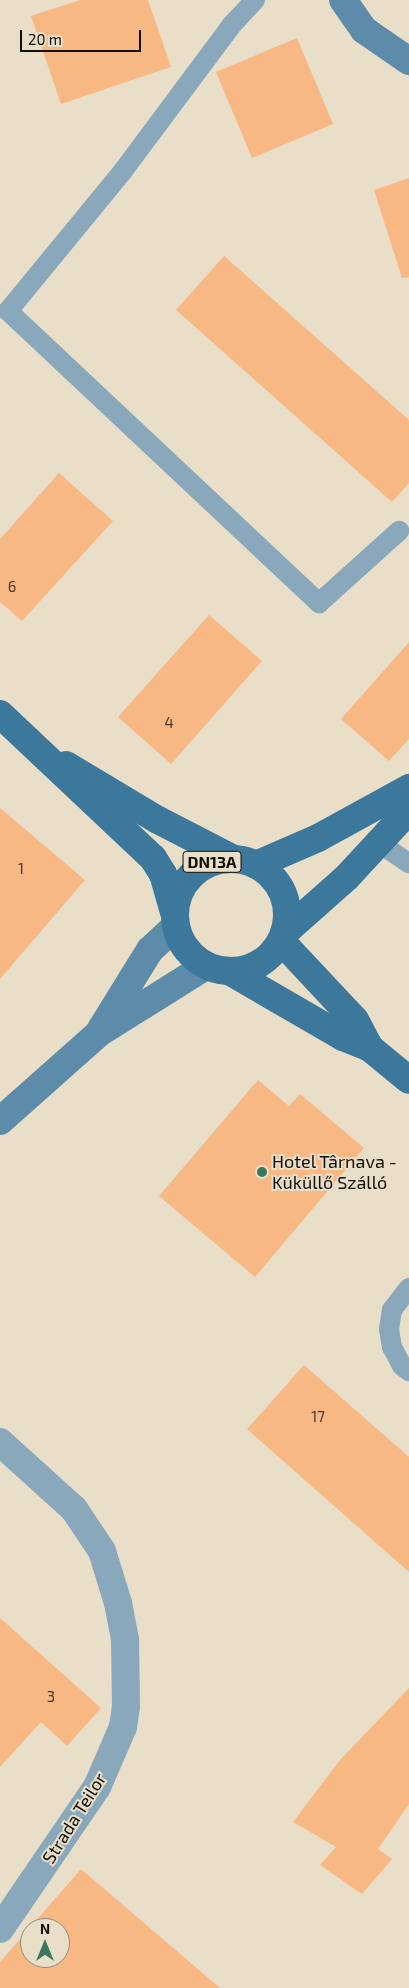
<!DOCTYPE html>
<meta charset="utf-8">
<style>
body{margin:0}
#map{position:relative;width:409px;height:1988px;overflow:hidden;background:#e9dec8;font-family:"Exo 2",sans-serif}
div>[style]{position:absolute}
.building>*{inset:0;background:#f7b884}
.service>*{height:20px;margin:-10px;padding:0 10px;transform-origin:10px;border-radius:10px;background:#89a8bc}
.minor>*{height:28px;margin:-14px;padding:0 14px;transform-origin:14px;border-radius:14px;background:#89a8bc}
.secondary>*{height:28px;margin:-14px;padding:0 14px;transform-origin:14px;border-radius:14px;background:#5d8caa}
.primary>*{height:28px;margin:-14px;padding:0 14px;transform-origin:14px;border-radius:14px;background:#3b789c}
.primary>.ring{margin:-14px;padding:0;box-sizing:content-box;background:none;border:28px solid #3b789c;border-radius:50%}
.dots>*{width:14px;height:14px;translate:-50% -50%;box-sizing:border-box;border:2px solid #e9dec8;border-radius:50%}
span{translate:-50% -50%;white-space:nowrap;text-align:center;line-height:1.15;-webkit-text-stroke:4px #e9dec8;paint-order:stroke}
.number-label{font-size:15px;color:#4b3926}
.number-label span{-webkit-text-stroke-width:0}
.shield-label span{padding:1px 4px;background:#e9dec8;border:1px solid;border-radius:4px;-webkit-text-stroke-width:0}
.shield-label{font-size:16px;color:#120f07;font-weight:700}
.poi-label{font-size:18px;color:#120f07}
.left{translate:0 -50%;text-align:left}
.street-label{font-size:18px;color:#120f07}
.north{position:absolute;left:20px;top:1918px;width:50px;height:50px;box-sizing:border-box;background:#e9dec8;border:1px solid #938b7b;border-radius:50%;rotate:0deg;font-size:14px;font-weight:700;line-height:20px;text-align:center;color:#120f07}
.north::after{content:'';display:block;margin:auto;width:18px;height:22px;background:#3b7660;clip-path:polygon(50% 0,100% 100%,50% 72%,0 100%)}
.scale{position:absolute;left:20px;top:30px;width:121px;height:22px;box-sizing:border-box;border:2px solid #120f07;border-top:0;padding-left:6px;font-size:15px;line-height:18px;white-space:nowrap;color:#120f07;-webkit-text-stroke:4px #e9dec8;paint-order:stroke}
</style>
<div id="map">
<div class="building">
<div style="clip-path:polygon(80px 0,148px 0,171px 67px,61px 104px,31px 16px)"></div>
<div style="clip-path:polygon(297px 38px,333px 124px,252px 158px,216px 72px)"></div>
<div style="clip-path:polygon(409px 178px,409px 277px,402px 278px,374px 190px)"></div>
<div style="clip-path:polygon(224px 256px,409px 420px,409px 483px,392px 502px,176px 310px)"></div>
<div style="clip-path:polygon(59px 473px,113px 521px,22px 621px,0 602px,0 539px)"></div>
<div style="clip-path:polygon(209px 615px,262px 661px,171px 764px,118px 717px)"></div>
<div style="clip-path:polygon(409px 642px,409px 739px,389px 761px,341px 719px)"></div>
<div style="clip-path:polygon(0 808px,85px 880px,0 979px)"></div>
<div style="clip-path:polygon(258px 1080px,289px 1106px,300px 1094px,364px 1148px,255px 1277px,159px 1196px)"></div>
<div style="clip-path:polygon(304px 1365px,409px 1457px,409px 1572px,247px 1429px)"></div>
<div style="clip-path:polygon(0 1618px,101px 1708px,67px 1746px,41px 1722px,0 1767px)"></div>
<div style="clip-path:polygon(409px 1688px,409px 1804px,378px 1849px,392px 1859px,362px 1894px,320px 1865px,336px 1847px,293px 1822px,340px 1760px)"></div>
<div style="clip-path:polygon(evenodd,81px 1869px,220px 1988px,0 1988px,0 1962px,81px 1869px,30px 1928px,60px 1928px,60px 1958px,30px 1958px,30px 1928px)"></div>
</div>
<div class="service">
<div style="left:255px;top:0;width:35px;rotate:133deg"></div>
<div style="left:231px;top:26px;width:181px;rotate:126.7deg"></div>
<div style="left:123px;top:171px;width:181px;rotate:129.4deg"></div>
<div style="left:8px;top:311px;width:427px;rotate:43.2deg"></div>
<div style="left:319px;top:603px;width:108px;rotate:-42deg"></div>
<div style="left:379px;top:843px;width:36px;rotate:34deg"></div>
<div style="left:409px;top:1288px;width:28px;rotate:128deg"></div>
<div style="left:392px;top:1310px;width:19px;rotate:99deg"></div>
<div style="left:389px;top:1329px;width:18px;rotate:81deg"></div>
<div style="left:392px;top:1347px;width:21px;rotate:62deg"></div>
<div style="left:402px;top:1366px;width:9px;rotate:36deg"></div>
</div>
<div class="minor">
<div style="left:0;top:1442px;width:100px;rotate:42.2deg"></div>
<div style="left:74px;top:1509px;width:50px;rotate:56.3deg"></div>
<div style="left:102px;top:1551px;width:54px;rotate:72.9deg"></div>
<div style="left:118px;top:1603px;width:38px;rotate:79deg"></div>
<div style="left:125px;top:1640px;width:66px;rotate:89.1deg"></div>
<div style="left:126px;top:1706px;width:21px;rotate:98deg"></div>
<div style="left:123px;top:1727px;width:65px;rotate:113.4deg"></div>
<div style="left:97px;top:1787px;width:172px;rotate:124.3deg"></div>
</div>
<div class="secondary">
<div style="left:343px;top:0;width:37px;rotate:55deg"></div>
<div style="left:364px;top:30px;width:55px;rotate:34.6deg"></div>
<div style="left:101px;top:1029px;width:93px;rotate:-58.2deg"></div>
<div style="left:150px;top:950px;width:35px;rotate:-43deg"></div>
<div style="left:0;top:1121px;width:132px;rotate:-41.6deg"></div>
<div style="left:99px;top:1033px;width:126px;rotate:-32.1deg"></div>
</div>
<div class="primary">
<div style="left:0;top:714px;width:210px;rotate:43.3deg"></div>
<div style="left:153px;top:858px;width:19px;rotate:58deg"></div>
<div style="left:163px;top:874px;width:40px;rotate:74deg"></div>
<div style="left:66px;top:765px;width:107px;rotate:30.9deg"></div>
<div style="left:158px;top:820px;width:85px;rotate:27.2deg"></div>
<div class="ring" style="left:175px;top:859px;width:84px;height:84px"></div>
<div style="left:256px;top:865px;width:68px;rotate:-23.5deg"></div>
<div style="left:318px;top:838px;width:104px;rotate:-28.8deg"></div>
<div style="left:284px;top:933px;width:84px;rotate:-41.6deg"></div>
<div style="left:347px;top:877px;width:91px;rotate:-47.2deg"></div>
<div style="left:281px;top:941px;width:108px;rotate:46.9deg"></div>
<div style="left:355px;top:1020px;width:32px;rotate:62deg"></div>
<div style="left:229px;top:971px;width:132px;rotate:30.1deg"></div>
<div style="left:343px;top:1037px;width:29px;rotate:22deg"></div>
<div style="left:370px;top:1048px;width:50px;rotate:39.4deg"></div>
</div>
<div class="dots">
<div style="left:262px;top:1172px;background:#3b7660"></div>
</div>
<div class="number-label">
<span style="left:12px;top:587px">6</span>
<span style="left:169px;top:723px">4</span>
<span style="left:21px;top:869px">1</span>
<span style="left:318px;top:1417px">17</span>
<span style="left:51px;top:1697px">3</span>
</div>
<div class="shield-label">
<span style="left:212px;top:862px">DN13A</span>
</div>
<div class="poi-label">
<span class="left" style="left:272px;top:1172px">Hotel Târnava -<br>Küküllő Szálló</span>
</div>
<div class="street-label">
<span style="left:74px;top:1818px;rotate:-58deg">Strada Teilor</span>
</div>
<div class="north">N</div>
<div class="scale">20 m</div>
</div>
